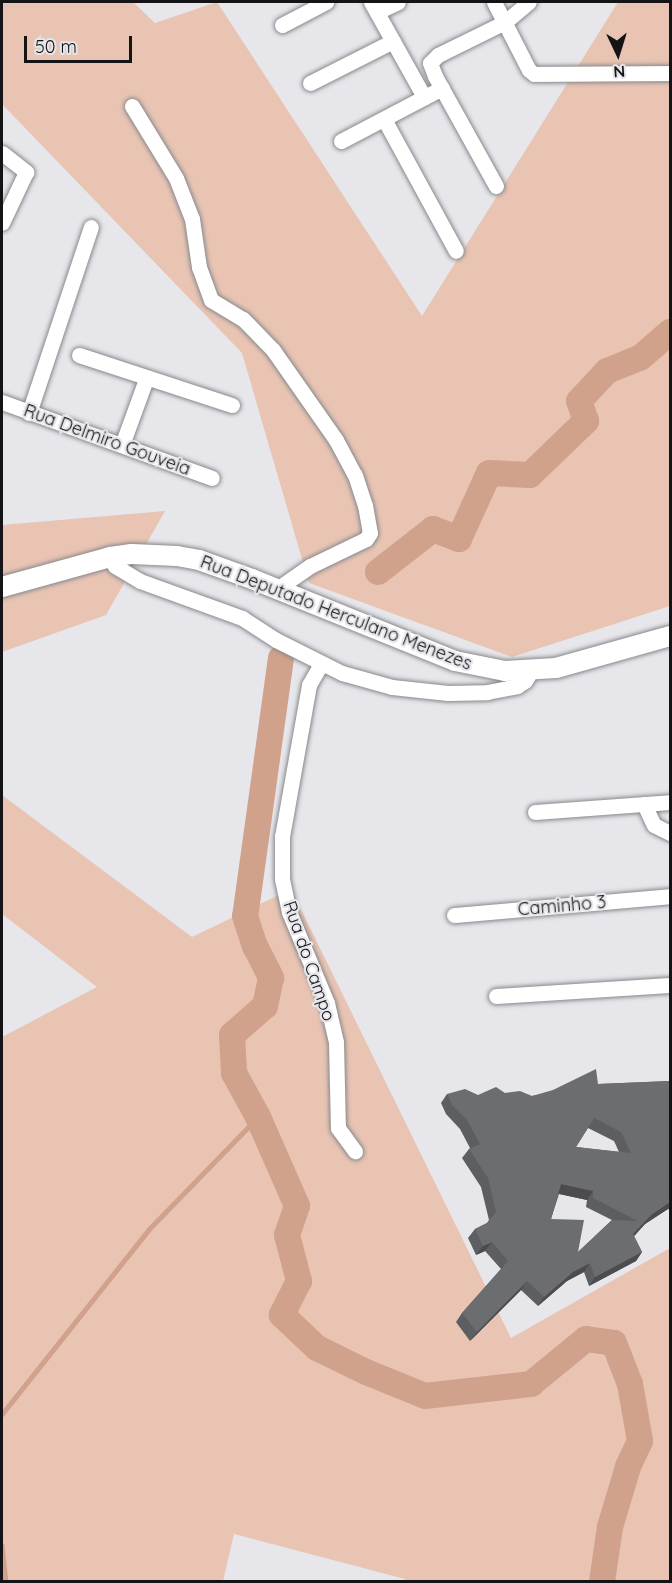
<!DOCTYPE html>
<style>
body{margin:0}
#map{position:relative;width:672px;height:1583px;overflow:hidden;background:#e6e6eb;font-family:Quicksand,sans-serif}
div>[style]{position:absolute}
.green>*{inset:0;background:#e9c4b3}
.stream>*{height:4.5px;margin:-2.25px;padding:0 2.25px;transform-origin:2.25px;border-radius:2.25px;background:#d1a28b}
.river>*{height:26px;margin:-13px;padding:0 13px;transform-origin:13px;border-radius:13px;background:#d1a28b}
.roads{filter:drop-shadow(0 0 2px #88898d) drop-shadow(0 0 2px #88898d)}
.minor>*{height:15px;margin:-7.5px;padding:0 7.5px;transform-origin:7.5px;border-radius:7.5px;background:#fff}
.major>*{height:20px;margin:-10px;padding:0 10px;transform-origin:10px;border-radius:10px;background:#fff}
.wall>*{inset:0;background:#5d5e61}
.shaded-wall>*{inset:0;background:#4c4c4f}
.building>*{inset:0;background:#6c6d71}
span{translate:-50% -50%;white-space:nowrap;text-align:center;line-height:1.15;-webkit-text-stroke:4.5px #e6e6eb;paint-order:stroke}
.street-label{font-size:18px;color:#141416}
.frame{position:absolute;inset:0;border:3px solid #141416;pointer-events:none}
.north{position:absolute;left:588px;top:24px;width:60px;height:60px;-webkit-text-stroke:4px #e6e6eb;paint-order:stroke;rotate:176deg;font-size:16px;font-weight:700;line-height:24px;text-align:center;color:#141416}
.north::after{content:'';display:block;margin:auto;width:21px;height:27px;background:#141416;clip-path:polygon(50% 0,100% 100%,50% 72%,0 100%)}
.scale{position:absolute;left:24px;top:36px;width:108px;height:27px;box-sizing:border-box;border:3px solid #141416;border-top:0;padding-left:8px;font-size:18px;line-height:21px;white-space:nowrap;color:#141416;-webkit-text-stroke:4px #e6e6eb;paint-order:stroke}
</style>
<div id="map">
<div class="green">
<div style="clip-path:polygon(2px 2px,133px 2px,155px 23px,217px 2px,422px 316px,618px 2px,670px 2px,670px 606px,512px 657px,309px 583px,242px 353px,2px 104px)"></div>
<div style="clip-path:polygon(165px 511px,106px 615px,2px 652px,2px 525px)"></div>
<div style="clip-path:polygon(2px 795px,192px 937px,291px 889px,511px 1338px,670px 1248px,670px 1581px,405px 1581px,405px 1579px,234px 1534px,223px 1581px,2px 1581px,2px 1037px,97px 987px,2px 914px)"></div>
</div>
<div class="stream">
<div style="left:2px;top:1414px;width:236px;rotate:-51.5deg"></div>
<div style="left:149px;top:1229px;width:156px;rotate:-45.8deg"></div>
<div style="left:2px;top:1545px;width:37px;rotate:84deg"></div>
</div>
<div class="river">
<div style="left:378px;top:572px;width:70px;rotate:-38deg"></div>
<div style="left:433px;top:529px;width:28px;rotate:21deg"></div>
<div style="left:459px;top:539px;width:72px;rotate:-65.6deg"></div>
<div style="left:489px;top:473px;width:41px;rotate:2.8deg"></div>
<div style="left:530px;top:475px;width:78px;rotate:-44deg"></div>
<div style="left:586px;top:421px;width:21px;rotate:-109deg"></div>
<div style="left:579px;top:401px;width:41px;rotate:-47deg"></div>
<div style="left:607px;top:371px;width:35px;rotate:-22deg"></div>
<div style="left:640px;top:358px;width:40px;rotate:-41deg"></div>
<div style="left:281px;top:658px;width:260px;rotate:97.9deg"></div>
<div style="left:245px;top:916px;width:32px;rotate:72deg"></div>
<div style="left:255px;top:946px;width:36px;rotate:63deg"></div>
<div style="left:271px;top:978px;width:29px;rotate:102deg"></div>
<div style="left:265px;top:1006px;width:44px;rotate:138.7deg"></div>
<div style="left:232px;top:1035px;width:38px;rotate:87deg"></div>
<div style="left:234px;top:1073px;width:50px;rotate:61.4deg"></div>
<div style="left:258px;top:1117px;width:97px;rotate:66.3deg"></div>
<div style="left:297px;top:1206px;width:31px;rotate:109deg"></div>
<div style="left:287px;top:1235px;width:48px;rotate:75.4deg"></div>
<div style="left:299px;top:1281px;width:38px;rotate:117deg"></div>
<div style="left:282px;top:1315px;width:48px;rotate:43.3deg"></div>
<div style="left:317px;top:1348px;width:55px;rotate:26.1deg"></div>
<div style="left:366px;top:1372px;width:64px;rotate:22.1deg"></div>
<div style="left:425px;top:1396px;width:107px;rotate:-6.5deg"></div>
<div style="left:531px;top:1384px;width:71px;rotate:-39.3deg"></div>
<div style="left:586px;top:1339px;width:28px;rotate:8deg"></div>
<div style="left:614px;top:1343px;width:44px;rotate:68.7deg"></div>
<div style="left:630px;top:1384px;width:58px;rotate:80deg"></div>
<div style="left:640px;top:1441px;width:29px;rotate:115deg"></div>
<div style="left:628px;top:1467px;width:63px;rotate:106.7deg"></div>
<div style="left:610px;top:1527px;width:56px;rotate:98.3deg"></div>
</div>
<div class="roads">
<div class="minor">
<div style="left:371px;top:2px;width:109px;rotate:60.8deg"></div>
<div style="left:494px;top:2px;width:76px;rotate:62.8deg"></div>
<div style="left:529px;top:70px;width:6px;rotate:39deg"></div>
<div style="left:534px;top:74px;width:136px;rotate:-0.4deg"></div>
<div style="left:377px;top:12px;width:23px;rotate:-25deg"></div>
<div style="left:282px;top:25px;width:50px;rotate:-27.6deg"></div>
<div style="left:310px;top:83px;width:93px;rotate:-26.8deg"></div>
<div style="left:132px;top:106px;width:84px;rotate:58.6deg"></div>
<div style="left:176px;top:178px;width:44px;rotate:68.7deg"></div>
<div style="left:192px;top:219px;width:49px;rotate:81.7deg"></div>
<div style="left:199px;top:267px;width:35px;rotate:70deg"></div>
<div style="left:211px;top:300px;width:37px;rotate:31deg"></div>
<div style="left:243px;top:319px;width:43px;rotate:45.9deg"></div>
<div style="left:273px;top:350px;width:110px;rotate:55deg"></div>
<div style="left:336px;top:440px;width:40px;rotate:62deg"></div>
<div style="left:355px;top:475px;width:32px;rotate:72deg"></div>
<div style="left:365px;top:505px;width:28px;rotate:80deg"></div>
<div style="left:370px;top:533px;width:7px;rotate:124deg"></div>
<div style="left:366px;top:539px;width:62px;rotate:154.3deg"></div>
<div style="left:310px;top:566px;width:40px;rotate:145.1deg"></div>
<div style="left:384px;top:119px;width:150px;rotate:61.4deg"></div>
<div style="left:341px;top:141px;width:114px;rotate:-27.7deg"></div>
<div style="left:2px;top:153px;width:31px;rotate:38deg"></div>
<div style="left:26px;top:172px;width:56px;rotate:115.2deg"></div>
<div style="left:496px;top:186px;width:126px;rotate:-119deg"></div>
<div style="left:435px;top:76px;width:14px;rotate:-111deg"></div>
<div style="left:430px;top:63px;width:11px;rotate:-45deg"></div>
<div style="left:438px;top:55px;width:75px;rotate:-26.2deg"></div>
<div style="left:505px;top:22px;width:31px;rotate:-40deg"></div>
<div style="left:79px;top:355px;width:161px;rotate:18.1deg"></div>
<div style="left:2px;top:402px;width:223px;rotate:19.9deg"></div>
<div style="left:29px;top:413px;width:196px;rotate:-71.6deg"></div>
<div style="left:122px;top:445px;width:70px;rotate:-70deg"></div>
<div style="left:110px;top:557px;width:10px;rotate:61deg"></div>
<div style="left:115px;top:566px;width:29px;rotate:31deg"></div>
<div style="left:140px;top:581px;width:109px;rotate:19.9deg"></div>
<div style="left:242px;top:618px;width:40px;rotate:32.9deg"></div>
<div style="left:276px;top:640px;width:74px;rotate:26.6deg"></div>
<div style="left:342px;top:673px;width:52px;rotate:15.6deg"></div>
<div style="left:392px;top:687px;width:56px;rotate:6.1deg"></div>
<div style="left:448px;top:693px;width:39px;rotate:-1deg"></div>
<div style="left:487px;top:692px;width:31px;rotate:-11deg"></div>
<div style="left:517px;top:686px;width:9px;rotate:-32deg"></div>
<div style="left:525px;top:681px;width:12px;rotate:-59deg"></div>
<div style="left:321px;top:664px;width:24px;rotate:120deg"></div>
<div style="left:309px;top:685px;width:153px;rotate:100.1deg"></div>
<div style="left:282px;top:836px;width:43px;rotate:90deg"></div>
<div style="left:282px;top:879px;width:34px;rotate:78deg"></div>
<div style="left:289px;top:912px;width:99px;rotate:67.3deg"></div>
<div style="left:327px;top:1003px;width:40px;rotate:77deg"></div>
<div style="left:336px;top:1042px;width:86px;rotate:88.7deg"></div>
<div style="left:338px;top:1128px;width:29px;rotate:54deg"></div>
<div style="left:644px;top:804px;width:23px;rotate:65deg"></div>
<div style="left:654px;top:825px;width:18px;rotate:27deg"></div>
<div style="left:535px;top:812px;width:135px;rotate:-4.2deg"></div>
<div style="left:454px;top:915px;width:217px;rotate:-5deg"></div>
<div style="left:496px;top:996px;width:174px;rotate:-3.6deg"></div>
</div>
<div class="major">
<div style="left:2px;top:587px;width:112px;rotate:-15.5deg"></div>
<div style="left:110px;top:557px;width:22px;rotate:-8deg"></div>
<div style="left:132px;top:554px;width:45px;rotate:2.5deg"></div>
<div style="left:177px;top:556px;width:22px;rotate:10deg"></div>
<div style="left:199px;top:560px;width:56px;rotate:19.7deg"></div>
<div style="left:252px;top:579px;width:219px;rotate:22deg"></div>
<div style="left:455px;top:661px;width:51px;rotate:11.3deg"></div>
<div style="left:505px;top:671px;width:51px;rotate:-3.4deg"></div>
<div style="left:556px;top:668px;width:118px;rotate:-15.7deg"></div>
</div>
</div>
<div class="wall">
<div style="clip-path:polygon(evenodd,670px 1081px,670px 1210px,668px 1209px,645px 1224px,634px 1236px,642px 1252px,636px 1261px,589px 1286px,584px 1272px,567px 1281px,538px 1306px,521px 1290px,470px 1341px,456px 1322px,462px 1313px,501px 1269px,485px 1251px,476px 1255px,468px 1238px,475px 1229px,487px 1223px,489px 1220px,481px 1187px,462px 1158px,469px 1149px,470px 1148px,460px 1129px,446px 1114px,441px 1103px,447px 1094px,478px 1095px,505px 1093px,532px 1096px,598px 1084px,670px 1081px,588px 1128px,614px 1141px,619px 1152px,576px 1147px,588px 1128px,670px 1081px,559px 1194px,587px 1200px,586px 1207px,612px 1220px,578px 1252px,551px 1219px,559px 1194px)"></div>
</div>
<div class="shaded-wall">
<div style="clip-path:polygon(561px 1184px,593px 1191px,587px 1200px,555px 1193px)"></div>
<div style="clip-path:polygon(670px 1202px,670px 1206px,668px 1209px,645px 1224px,627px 1244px,633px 1234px,651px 1215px)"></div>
<div style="clip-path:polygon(492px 1242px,485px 1251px,476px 1255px,483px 1246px)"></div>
<div style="clip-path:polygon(642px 1252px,636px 1261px,589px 1286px,595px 1277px)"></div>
<div style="clip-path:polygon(590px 1263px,584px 1272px,567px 1281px,538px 1306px,544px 1297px,573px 1272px)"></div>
<div style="clip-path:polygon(527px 1281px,521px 1290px,470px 1341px,477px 1332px)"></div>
</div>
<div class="building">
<div style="clip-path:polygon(evenodd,596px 1069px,598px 1084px,670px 1081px,670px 1202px,651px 1215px,633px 1234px,642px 1252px,595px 1277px,590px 1263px,573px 1272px,544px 1297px,527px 1281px,477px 1332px,462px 1313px,508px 1261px,492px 1242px,483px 1246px,475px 1229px,487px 1223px,496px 1212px,488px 1178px,469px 1149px,480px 1144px,467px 1120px,452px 1105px,447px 1094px,465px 1089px,478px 1095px,496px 1087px,505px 1093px,520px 1091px,532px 1096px,553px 1090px,596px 1069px,594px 1118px,621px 1132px,631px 1153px,576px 1147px,594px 1118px,596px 1069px,561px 1184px,593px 1191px,593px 1198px,638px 1221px,612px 1220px,578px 1252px,584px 1220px,551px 1219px,561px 1184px)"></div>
</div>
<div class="street-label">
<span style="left:107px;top:440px;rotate:20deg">Rua Delmiro Gouveia</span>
<span style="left:336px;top:613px;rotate:21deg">Rua Deputado Herculano Menezes</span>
<span style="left:562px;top:906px;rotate:-5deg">Caminho 3</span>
<span style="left:309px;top:961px;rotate:71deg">Rua do Campo</span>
</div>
<div class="frame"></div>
<div class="north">N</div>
<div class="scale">50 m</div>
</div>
